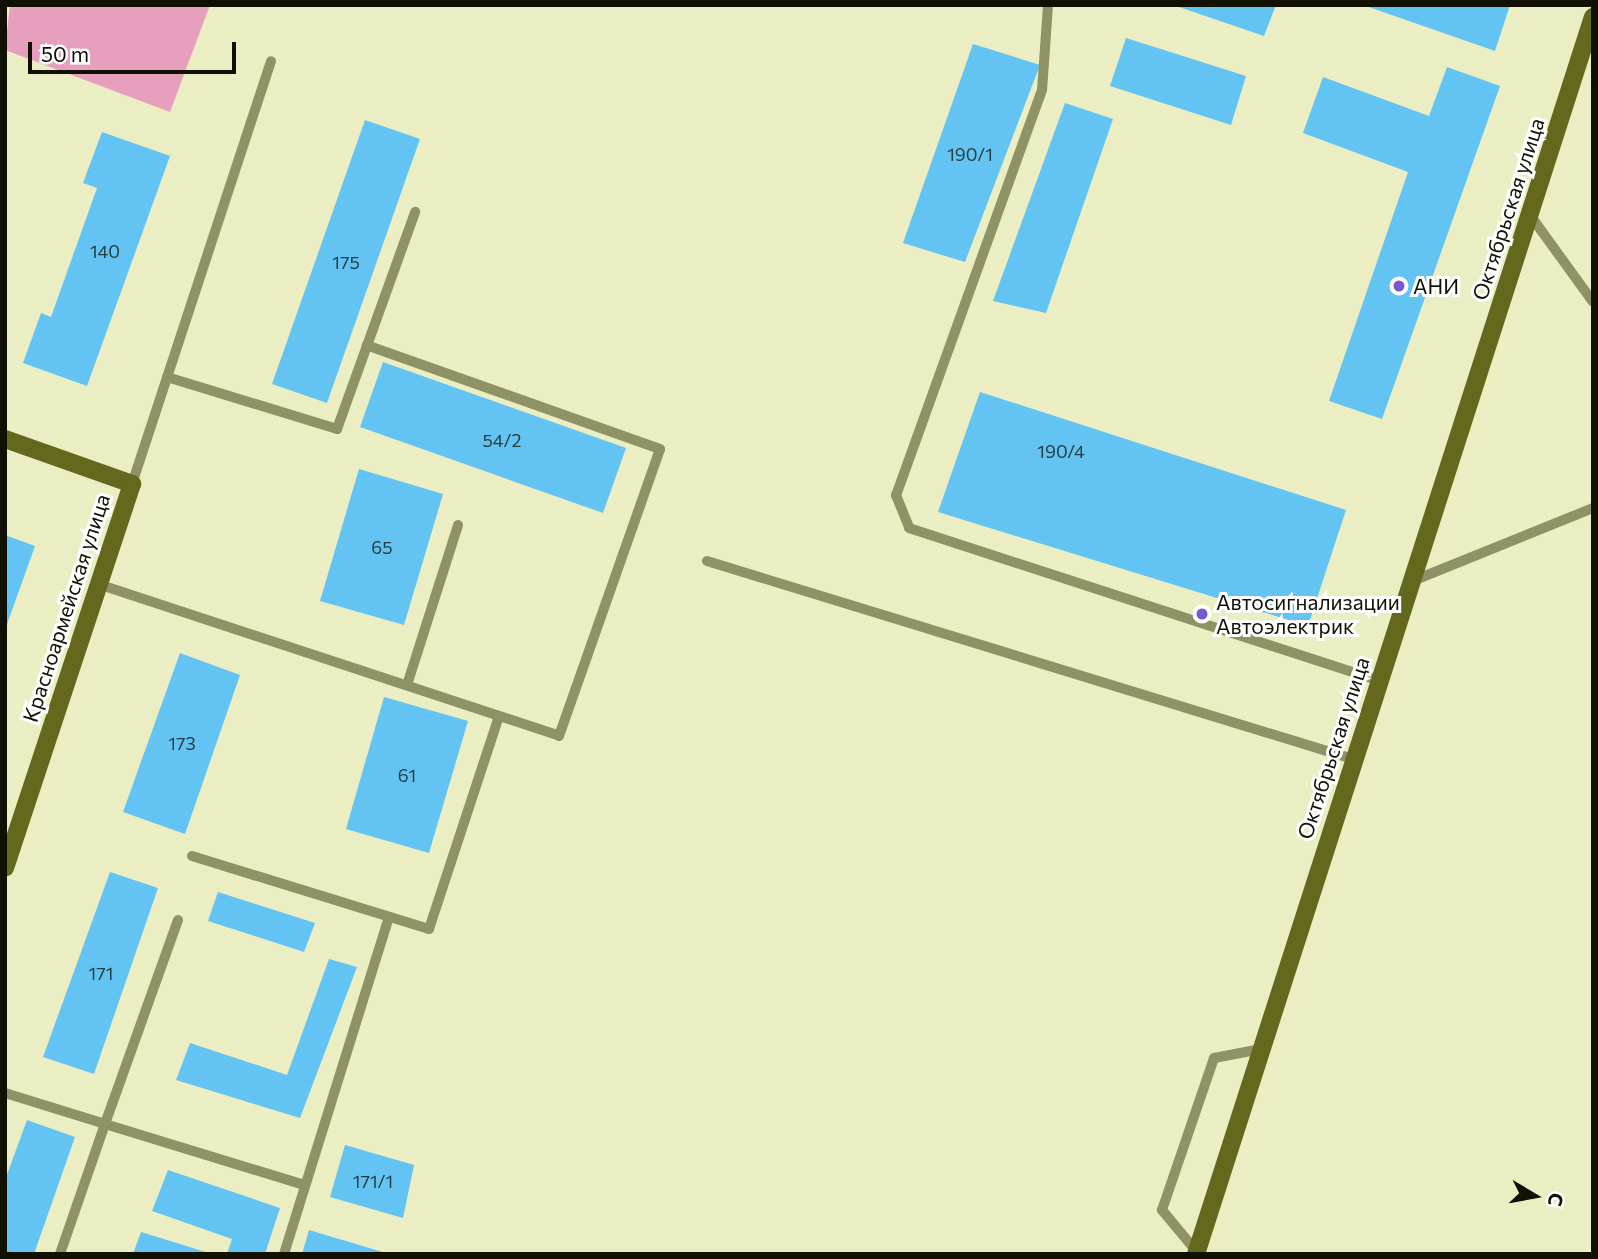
<!DOCTYPE html>
<meta charset="utf-8">
<style>
body{margin:0}
#map{position:relative;width:1598px;height:1259px;overflow:hidden;background:#eaeec2;font-family:Commissioner,sans-serif}
div>[style]{position:absolute}
.green>*{inset:0;background:#e69fbd}
.building>*{inset:0;background:#63c3f3}
.lane>*{height:10px;margin:-5px;padding:0 5px;transform-origin:5px;border-radius:5px;background:#8e9265}
.secondary>*{height:18px;margin:-9px;padding:0 9px;transform-origin:9px;border-radius:9px;background:#64681c}
.dots>*{width:19px;height:19px;translate:-50% -50%;box-sizing:border-box;border:4px solid #fff;border-radius:50%}
span{translate:-50% -50%;white-space:nowrap;text-align:center;line-height:1.15;-webkit-text-stroke:6px #fff;paint-order:stroke}
.number-label{font-size:18px;color:#253e3f}
.number-label span{-webkit-text-stroke-width:0}
.street-label{font-size:21px;color:#101103}
.poi-label{font-size:21px;color:#101103}
.left{translate:0 -50%;text-align:left}
.frame{position:absolute;inset:0;border:7px solid #101103;pointer-events:none}
.north{position:absolute;left:1500px;top:1161px;width:70px;height:70px;-webkit-text-stroke:5px #fff;paint-order:stroke;rotate:100deg;font-size:19px;font-weight:700;line-height:28px;text-align:center;color:#101103}
.north::after{content:'';display:block;margin:auto;width:24px;height:32px;background:#101103;clip-path:polygon(50% 0,100% 100%,50% 72%,0 100%)}
.scale{position:absolute;left:28px;top:42px;width:208px;height:32px;box-sizing:border-box;border:4px solid #101103;border-top:0;padding-left:9px;font-size:21px;line-height:24px;white-space:nowrap;color:#101103;-webkit-text-stroke:5px #fff;paint-order:stroke}
</style>
<div id="map">
<div class="green">
<div style="clip-path:polygon(10px 5px,210px 5px,170px 112px,5px 50px)"></div>
</div>
<div class="building">
<div style="clip-path:polygon(1173px 5px,1276px 5px,1264px 36px)"></div>
<div style="clip-path:polygon(1363px 5px,1510px 5px,1495px 51px)"></div>
<div style="clip-path:polygon(1126px 38px,1246px 76px,1231px 125px,1110px 86px)"></div>
<div style="clip-path:polygon(973px 44px,1040px 65px,965px 262px,903px 243px)"></div>
<div style="clip-path:polygon(1447px 67px,1500px 86px,1382px 419px,1329px 401px,1408px 172px,1303px 133px,1323px 77px,1429px 116px)"></div>
<div style="clip-path:polygon(1065px 103px,1113px 119px,1046px 313px,993px 301px)"></div>
<div style="clip-path:polygon(365px 120px,420px 139px,327px 403px,272px 384px)"></div>
<div style="clip-path:polygon(102px 132px,170px 156px,87px 386px,23px 363px,41px 313px,51px 317px,97px 188px,83px 183px)"></div>
<div style="clip-path:polygon(383px 362px,626px 448px,603px 513px,360px 427px)"></div>
<div style="clip-path:polygon(980px 392px,1346px 510px,1308px 626px,938px 512px)"></div>
<div style="clip-path:polygon(359px 469px,443px 494px,404px 625px,320px 601px)"></div>
<div style="clip-path:polygon(5px 535px,35px 546px,6px 627px,5px 627px)"></div>
<div style="clip-path:polygon(180px 653px,240px 675px,185px 834px,123px 812px)"></div>
<div style="clip-path:polygon(384px 697px,468px 721px,429px 853px,346px 829px)"></div>
<div style="clip-path:polygon(110px 872px,158px 888px,94px 1074px,43px 1057px)"></div>
<div style="clip-path:polygon(218px 892px,315px 923px,304px 952px,208px 921px)"></div>
<div style="clip-path:polygon(329px 959px,357px 967px,300px 1118px,176px 1080px,190px 1043px,287px 1075px)"></div>
<div style="clip-path:polygon(27px 1120px,75px 1137px,34px 1254px,5px 1254px,5px 1180px)"></div>
<div style="clip-path:polygon(345px 1145px,414px 1165px,403px 1218px,330px 1197px)"></div>
<div style="clip-path:polygon(168px 1170px,280px 1208px,265px 1254px,227px 1254px,232px 1239px,152px 1211px)"></div>
<div style="clip-path:polygon(309px 1230px,386px 1253px,386px 1254px,302px 1254px)"></div>
<div style="clip-path:polygon(141px 1232px,209px 1253px,209px 1254px,133px 1254px)"></div>
</div>
<div class="lane">
<div style="left:1048px;top:5px;width:85px;rotate:94deg"></div>
<div style="left:1042px;top:90px;width:431px;rotate:109.8deg"></div>
<div style="left:896px;top:495px;width:35px;rotate:68deg"></div>
<div style="left:909px;top:528px;width:493px;rotate:18deg"></div>
<div style="left:1530px;top:215px;width:107px;rotate:54.1deg"></div>
<div style="left:167px;top:377px;width:178px;rotate:17deg"></div>
<div style="left:337px;top:429px;width:231px;rotate:-70.2deg"></div>
<div style="left:132px;top:484px;width:445px;rotate:-71.8deg"></div>
<div style="left:707px;top:561px;width:676px;rotate:17.04deg"></div>
<div style="left:1410px;top:582px;width:197px;rotate:-22deg"></div>
<div style="left:98px;top:584px;width:485px;rotate:18.2deg"></div>
<div style="left:559px;top:736px;width:304px;rotate:-70.6deg"></div>
<div style="left:660px;top:449px;width:311px;rotate:-160.5deg"></div>
<div style="left:407px;top:685px;width:168px;rotate:-72.3deg"></div>
<div style="left:192px;top:856px;width:248px;rotate:17.1deg"></div>
<div style="left:429px;top:929px;width:224px;rotate:-71.8deg"></div>
<div style="left:178px;top:920px;width:217px;rotate:109.7deg"></div>
<div style="left:105px;top:1124px;width:209px;rotate:17deg"></div>
<div style="left:5px;top:1093px;width:105px;rotate:17.2deg"></div>
<div style="left:105px;top:1124px;width:138px;rotate:109.1deg"></div>
<div style="left:1197px;top:1252px;width:55px;rotate:-129.8deg"></div>
<div style="left:1162px;top:1210px;width:161px;rotate:-71.1deg"></div>
<div style="left:1214px;top:1058px;width:48px;rotate:-10.8deg"></div>
<div style="left:284px;top:1254px;width:353px;rotate:-72.7deg"></div>
</div>
<div class="secondary">
<div style="left:5px;top:439px;width:135px;rotate:19.5deg"></div>
<div style="left:132px;top:484px;width:404px;rotate:108.3deg"></div>
<div style="left:1196px;top:1254px;width:1299px;rotate:-72.21deg"></div>
</div>
<div class="dots">
<div style="left:1399px;top:286px;background:#7957d1"></div>
<div style="left:1202px;top:614px;background:#7957d1"></div>
</div>
<div class="number-label">
<span style="left:970px;top:154px">190/1</span>
<span style="left:105px;top:251px">140</span>
<span style="left:346px;top:262px">175</span>
<span style="left:502px;top:440px">54/2</span>
<span style="left:1061px;top:451px">190/4</span>
<span style="left:382px;top:547px">65</span>
<span style="left:182px;top:743px">173</span>
<span style="left:407px;top:775px">61</span>
<span style="left:101px;top:973px">171</span>
<span style="left:373px;top:1181px">171/1</span>
</div>
<div class="street-label">
<span style="left:1508px;top:209px;rotate:-72deg">Октябрьская улица</span>
<span style="left:66px;top:608px;rotate:-72deg">Красноармейская улица</span>
<span style="left:1333px;top:748px;rotate:-72deg">Октябрьская улица</span>
</div>
<div class="poi-label">
<span class="left" style="left:1413px;top:286px">АНИ</span>
<span class="left" style="left:1216px;top:614px">Автосигнализации<br>Автоэлектрик</span>
</div>
<div class="frame"></div>
<div class="north">С</div>
<div class="scale">50 m</div>
</div>
